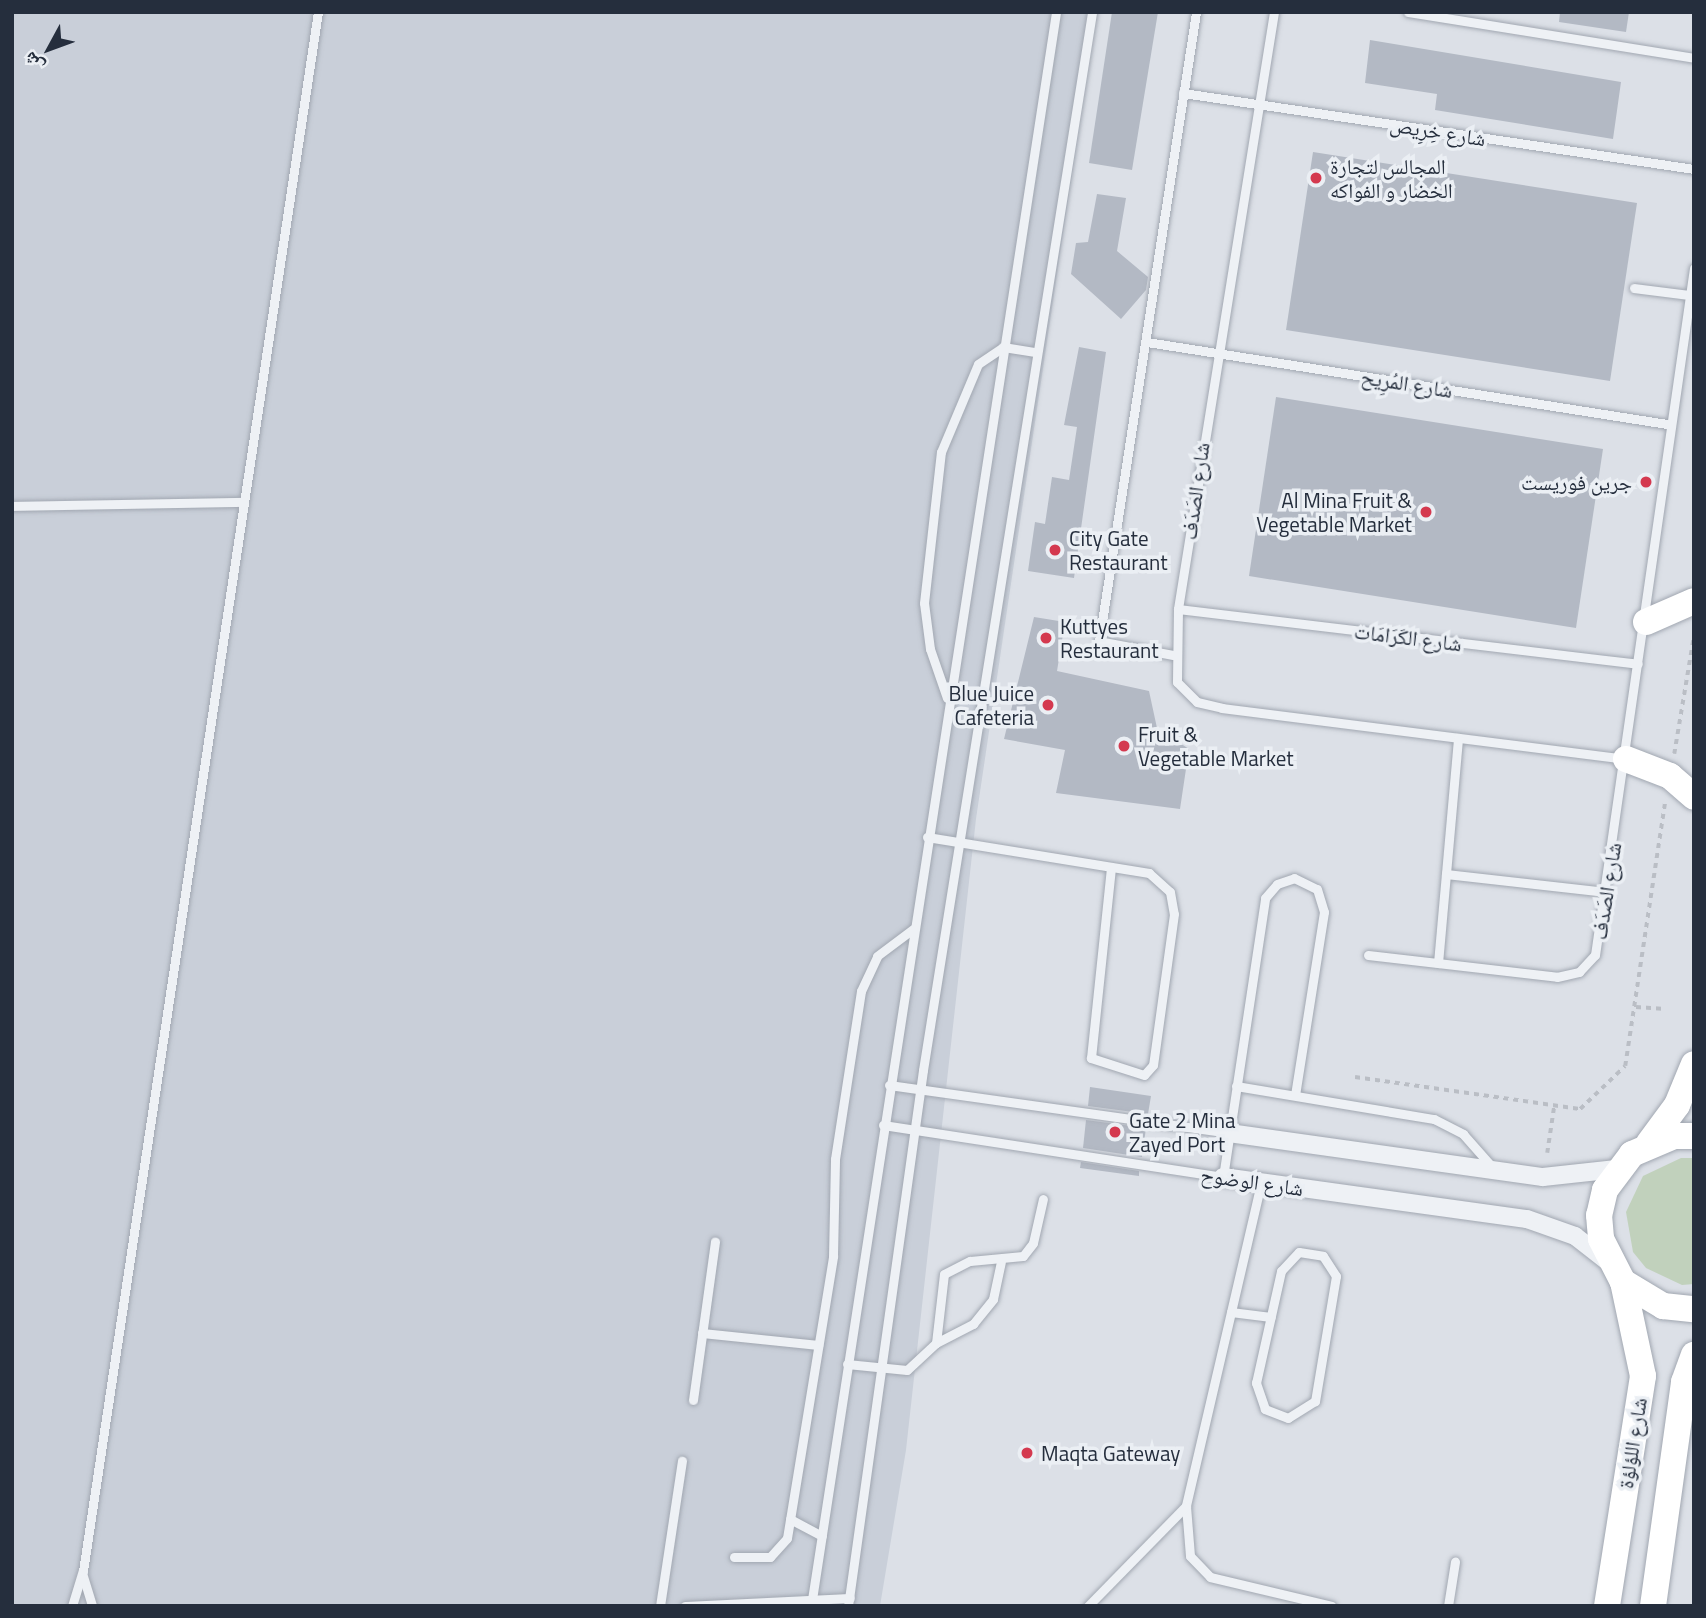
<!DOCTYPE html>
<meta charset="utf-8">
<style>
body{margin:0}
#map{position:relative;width:1706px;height:1618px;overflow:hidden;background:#dce0e7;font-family:"Titillium Web","Noto Naskh Arabic",sans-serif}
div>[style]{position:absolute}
.built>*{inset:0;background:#c9cfd9}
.green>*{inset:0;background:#c1d1bc}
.building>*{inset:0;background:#b3b9c4}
.path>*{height:3.5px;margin-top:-1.75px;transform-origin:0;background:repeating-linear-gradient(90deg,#babec5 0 5px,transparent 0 10px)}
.roads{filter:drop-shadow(0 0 2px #a1a7b1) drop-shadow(0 0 2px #a1a7b1)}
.lane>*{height:9px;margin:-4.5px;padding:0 4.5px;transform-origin:4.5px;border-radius:4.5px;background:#eef1f5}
.street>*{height:18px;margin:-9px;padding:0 9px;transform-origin:9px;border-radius:9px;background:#eef1f5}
.secondary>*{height:26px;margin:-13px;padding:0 13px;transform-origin:13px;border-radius:13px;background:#fff}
.dots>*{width:19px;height:19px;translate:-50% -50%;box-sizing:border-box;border:4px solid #ebeff4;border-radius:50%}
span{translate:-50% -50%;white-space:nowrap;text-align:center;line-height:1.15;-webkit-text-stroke:7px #ebeff4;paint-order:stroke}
.street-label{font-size:21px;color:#252e3d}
.poi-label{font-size:21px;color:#252e3d}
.left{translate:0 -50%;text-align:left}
.right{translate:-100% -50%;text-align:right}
.frame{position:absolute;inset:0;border:14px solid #252e3d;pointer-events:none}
.north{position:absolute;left:14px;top:14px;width:70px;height:70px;-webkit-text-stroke:5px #ebeff4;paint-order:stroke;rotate:229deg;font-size:19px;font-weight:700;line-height:28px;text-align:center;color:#252e3d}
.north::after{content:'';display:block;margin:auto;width:24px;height:32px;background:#252e3d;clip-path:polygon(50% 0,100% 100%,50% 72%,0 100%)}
</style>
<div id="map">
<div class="built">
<div style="clip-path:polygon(12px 12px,1096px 12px,976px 819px,906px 1450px,880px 1606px,12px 1606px)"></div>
</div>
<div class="green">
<div style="clip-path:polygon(1681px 1158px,1694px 1158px,1694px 1284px,1682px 1285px,1646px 1268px,1633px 1252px,1626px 1212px,1643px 1176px)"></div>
</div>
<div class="building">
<div style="clip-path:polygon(1112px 12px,1158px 12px,1132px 170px,1089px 163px)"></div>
<div style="clip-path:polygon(1560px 12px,1629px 12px,1626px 32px,1559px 22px)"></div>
<div style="clip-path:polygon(1370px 40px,1621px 82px,1613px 139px,1435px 110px,1437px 94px,1365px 83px)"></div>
<div style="clip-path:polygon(1313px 152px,1637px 203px,1610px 381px,1286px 330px)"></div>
<div style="clip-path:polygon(1097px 194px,1126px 198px,1117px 251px,1148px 277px,1146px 290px,1121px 319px,1071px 274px,1076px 243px,1088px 242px)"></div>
<div style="clip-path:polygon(1079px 347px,1106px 352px,1074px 578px,1028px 571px,1035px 522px,1045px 524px,1052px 477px,1069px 480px,1077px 427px,1064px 425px)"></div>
<div style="clip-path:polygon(1276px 397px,1603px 449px,1576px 628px,1249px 576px)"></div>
<div style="clip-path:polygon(1034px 617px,1065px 622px,1057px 671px,1149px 691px,1157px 728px,1189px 749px,1180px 809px,1056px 793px,1065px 750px,1004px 739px)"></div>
<div style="clip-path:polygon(1090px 1087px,1151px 1096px,1148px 1114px,1088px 1106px)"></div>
<div style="clip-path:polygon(1086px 1120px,1146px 1128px,1142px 1157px,1083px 1148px)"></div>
<div style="clip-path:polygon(1081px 1162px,1139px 1171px,1139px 1176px,1080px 1168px)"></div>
</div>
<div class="path">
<div style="left:1674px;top:754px;width:121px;rotate:-80.5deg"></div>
<div style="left:1636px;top:1007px;width:26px;rotate:4deg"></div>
<div style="left:1355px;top:1077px;width:227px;rotate:8.1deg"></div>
<div style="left:1580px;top:1109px;width:62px;rotate:-43.7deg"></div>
<div style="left:1625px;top:1066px;width:266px;rotate:-81.4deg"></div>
<div style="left:1547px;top:1153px;width:48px;rotate:-81.5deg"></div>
</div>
<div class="roads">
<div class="lane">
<div style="left:1274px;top:12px;width:605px;rotate:99.14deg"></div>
<div style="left:1178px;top:609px;width:73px;rotate:90.8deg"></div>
<div style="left:1177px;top:682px;width:28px;rotate:45deg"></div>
<div style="left:1197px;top:702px;width:26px;rotate:13deg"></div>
<div style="left:1222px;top:708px;width:405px;rotate:7.2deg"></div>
<div style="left:1408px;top:12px;width:290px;rotate:9.1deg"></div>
<div style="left:1183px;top:93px;width:517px;rotate:8.46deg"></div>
<div style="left:1634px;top:288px;width:55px;rotate:7.3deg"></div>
<div style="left:1147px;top:342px;width:526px;rotate:8.96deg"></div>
<div style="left:12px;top:506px;width:232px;rotate:-1deg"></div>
<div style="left:1178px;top:609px;width:463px;rotate:6.8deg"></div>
<div style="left:1173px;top:655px;width:75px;rotate:-169.3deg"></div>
<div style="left:1099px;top:641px;width:636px;rotate:-81.23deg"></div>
<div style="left:947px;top:698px;width:52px;rotate:-109.1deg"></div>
<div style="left:930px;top:649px;width:46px;rotate:-97.4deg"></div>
<div style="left:924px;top:603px;width:152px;rotate:-83.6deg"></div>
<div style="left:941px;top:452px;width:95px;rotate:-67.2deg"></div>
<div style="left:978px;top:364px;width:30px;rotate:-34deg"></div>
<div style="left:1003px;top:347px;width:33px;rotate:9deg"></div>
<div style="left:927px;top:837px;width:225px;rotate:9.2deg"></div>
<div style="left:1149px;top:873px;width:28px;rotate:42deg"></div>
<div style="left:1170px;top:892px;width:22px;rotate:80deg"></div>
<div style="left:1174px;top:914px;width:152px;rotate:97.9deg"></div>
<div style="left:1153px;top:1065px;width:13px;rotate:132deg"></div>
<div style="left:1144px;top:1075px;width:56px;rotate:-162.2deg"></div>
<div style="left:1091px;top:1058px;width:192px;rotate:-84deg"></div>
<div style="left:1446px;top:874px;width:161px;rotate:6.4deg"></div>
<div style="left:1368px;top:955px;width:190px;rotate:6.6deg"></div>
<div style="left:1557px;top:977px;width:23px;rotate:-13deg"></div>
<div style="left:1579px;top:972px;width:23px;rotate:-47deg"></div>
<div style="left:1595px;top:955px;width:694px;rotate:-81.8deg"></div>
<div style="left:1438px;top:963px;width:226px;rotate:-84.9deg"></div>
<div style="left:889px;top:1085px;width:343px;rotate:8deg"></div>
<div style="left:1236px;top:1086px;width:201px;rotate:9.5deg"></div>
<div style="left:1434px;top:1119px;width:33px;rotate:27deg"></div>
<div style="left:1463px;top:1134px;width:47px;rotate:48.5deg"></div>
<div style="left:883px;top:1125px;width:344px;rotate:8.7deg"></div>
<div style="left:1223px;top:1177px;width:282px;rotate:-81.4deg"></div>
<div style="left:1265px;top:898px;width:18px;rotate:-49deg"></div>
<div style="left:1277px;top:884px;width:18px;rotate:-19deg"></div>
<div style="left:1294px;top:878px;width:25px;rotate:26deg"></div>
<div style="left:1317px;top:889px;width:24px;rotate:73deg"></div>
<div style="left:1324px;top:912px;width:185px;rotate:99deg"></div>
<div style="left:1261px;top:1183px;width:332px;rotate:103.1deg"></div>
<div style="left:1186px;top:1506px;width:50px;rotate:85.4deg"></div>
<div style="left:1190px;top:1556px;width:29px;rotate:46deg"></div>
<div style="left:1210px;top:1577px;width:125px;rotate:13.4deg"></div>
<div style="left:1299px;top:1252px;width:24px;rotate:9deg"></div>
<div style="left:1323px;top:1256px;width:24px;rotate:57deg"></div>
<div style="left:1336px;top:1276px;width:127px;rotate:99.5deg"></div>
<div style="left:1315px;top:1401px;width:32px;rotate:148deg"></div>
<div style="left:1288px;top:1418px;width:25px;rotate:-159deg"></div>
<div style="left:1265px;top:1409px;width:28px;rotate:-109deg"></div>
<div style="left:1256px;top:1383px;width:115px;rotate:-77.4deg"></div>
<div style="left:1281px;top:1271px;width:26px;rotate:-47deg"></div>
<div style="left:1231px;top:1312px;width:40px;rotate:7.1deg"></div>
<div style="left:702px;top:1333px;width:117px;rotate:5.9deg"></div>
<div style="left:936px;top:1343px;width:42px;rotate:-27.2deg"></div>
<div style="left:973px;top:1324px;width:32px;rotate:-51deg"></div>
<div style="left:993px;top:1299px;width:38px;rotate:-78deg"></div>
<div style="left:847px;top:1364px;width:60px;rotate:5.7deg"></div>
<div style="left:907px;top:1370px;width:40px;rotate:-43deg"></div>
<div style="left:936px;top:1343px;width:69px;rotate:-83.4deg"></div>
<div style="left:944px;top:1274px;width:29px;rotate:-27deg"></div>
<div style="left:970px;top:1261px;width:53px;rotate:-5.4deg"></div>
<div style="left:1023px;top:1256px;width:16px;rotate:-52deg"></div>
<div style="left:1033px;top:1243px;width:45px;rotate:-77.2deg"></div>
<div style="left:693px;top:1400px;width:160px;rotate:-82.1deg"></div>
<div style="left:790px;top:1519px;width:36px;rotate:28deg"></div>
<div style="left:734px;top:1557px;width:36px"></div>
<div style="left:770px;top:1557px;width:25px;rotate:-48deg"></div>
<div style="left:787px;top:1538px;width:286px;rotate:-80.7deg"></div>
<div style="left:833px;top:1256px;width:97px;rotate:-88.8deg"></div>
<div style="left:835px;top:1159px;width:170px;rotate:-81.2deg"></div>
<div style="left:861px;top:991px;width:38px;rotate:-65deg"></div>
<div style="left:877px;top:956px;width:45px;rotate:-36.9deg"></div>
<div style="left:83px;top:1576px;width:31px;rotate:73deg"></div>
<div style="left:72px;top:1606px;width:37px;rotate:-73deg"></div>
<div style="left:83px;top:1571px;width:1577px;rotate:-81.43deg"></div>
<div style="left:660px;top:1606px;width:147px;rotate:-81.4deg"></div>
<div style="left:685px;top:1606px;width:165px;rotate:-2.8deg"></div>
<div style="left:811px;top:1606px;width:1613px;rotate:-81.26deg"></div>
<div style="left:848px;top:1606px;width:541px;rotate:-82.03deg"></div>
<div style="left:923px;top:1070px;width:1071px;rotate:-80.92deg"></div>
<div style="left:1088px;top:1606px;width:140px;rotate:-45.6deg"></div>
<div style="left:1448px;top:1606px;width:45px;rotate:-81deg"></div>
</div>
<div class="street">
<div style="left:1229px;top:1133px;width:317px;rotate:8deg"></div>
<div style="left:1543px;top:1177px;width:74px;rotate:-6.2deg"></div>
<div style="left:1223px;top:1177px;width:307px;rotate:7.9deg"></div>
<div style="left:1527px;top:1219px;width:51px;rotate:19.5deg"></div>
<div style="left:1575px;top:1236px;width:41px;rotate:38deg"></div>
</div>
<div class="secondary">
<div style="left:1646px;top:622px;width:52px;rotate:-23.6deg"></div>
<div style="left:1626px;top:759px;width:47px;rotate:21.1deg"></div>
<div style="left:1670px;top:776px;width:32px;rotate:41deg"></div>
<div style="left:1694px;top:1136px;width:20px;rotate:180deg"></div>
<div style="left:1674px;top:1136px;width:46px;rotate:156.8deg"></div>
<div style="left:1632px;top:1154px;width:45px;rotate:126.9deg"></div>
<div style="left:1605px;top:1190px;width:26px;rotate:103deg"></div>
<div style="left:1599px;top:1215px;width:24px;rotate:85deg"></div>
<div style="left:1601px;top:1239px;width:48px;rotate:62.9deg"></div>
<div style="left:1623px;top:1282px;width:47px;rotate:31deg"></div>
<div style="left:1663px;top:1306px;width:31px;rotate:6deg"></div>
<div style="left:1649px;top:1143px;width:47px;rotate:-53.6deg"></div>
<div style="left:1677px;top:1105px;width:44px;rotate:-67.5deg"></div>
<div style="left:1607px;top:1606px;width:233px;rotate:-81.1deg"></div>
<div style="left:1643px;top:1376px;width:96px;rotate:-102deg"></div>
<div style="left:1653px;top:1606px;width:226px;rotate:-82.1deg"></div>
<div style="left:1684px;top:1382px;width:29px;rotate:-70deg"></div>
</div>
</div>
<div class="dots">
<div style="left:1316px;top:178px;background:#d4394f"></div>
<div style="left:1646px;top:482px;background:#d4394f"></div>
<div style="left:1426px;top:512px;background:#d4394f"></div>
<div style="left:1055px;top:550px;background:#d4394f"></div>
<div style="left:1046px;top:638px;background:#d4394f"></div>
<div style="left:1048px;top:705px;background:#d4394f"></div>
<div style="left:1124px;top:746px;background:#d4394f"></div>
<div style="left:1115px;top:1132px;background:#d4394f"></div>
<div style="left:1027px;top:1453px;background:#d4394f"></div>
</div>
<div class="street-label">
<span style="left:1438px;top:131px;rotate:9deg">شارع خِرِيص</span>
<span style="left:1407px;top:383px;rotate:9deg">شارع المُرِيح</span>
<span style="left:1195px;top:491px;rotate:-82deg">شارع الصَدَف</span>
<span style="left:1408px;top:637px;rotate:7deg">شارع الكَرَامَات</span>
<span style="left:1606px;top:891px;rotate:-81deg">شارع الصَدَف</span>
<span style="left:1252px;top:1181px;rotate:8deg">شارع الوضوح</span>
<span style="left:1632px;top:1443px;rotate:-81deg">شارع اللؤلؤة</span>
</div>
<div class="poi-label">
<span class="left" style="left:1330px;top:178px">المجالس لتجارة<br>الخضار و الفواكه</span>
<span class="right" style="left:1632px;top:482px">جرين فوريست</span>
<span class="right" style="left:1412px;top:512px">Al Mina Fruit &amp;<br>Vegetable Market</span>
<span class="left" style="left:1069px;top:550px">City Gate<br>Restaurant</span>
<span class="left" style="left:1060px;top:638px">Kuttyes<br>Restaurant</span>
<span class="right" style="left:1034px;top:705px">Blue Juice<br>Cafeteria</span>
<span class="left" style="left:1138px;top:746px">Fruit &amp;<br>Vegetable Market</span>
<span class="left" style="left:1129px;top:1132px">Gate 2 Mina<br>Zayed Port</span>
<span class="left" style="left:1041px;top:1453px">Maqta Gateway</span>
</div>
<div class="frame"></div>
<div class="north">ش</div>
</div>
